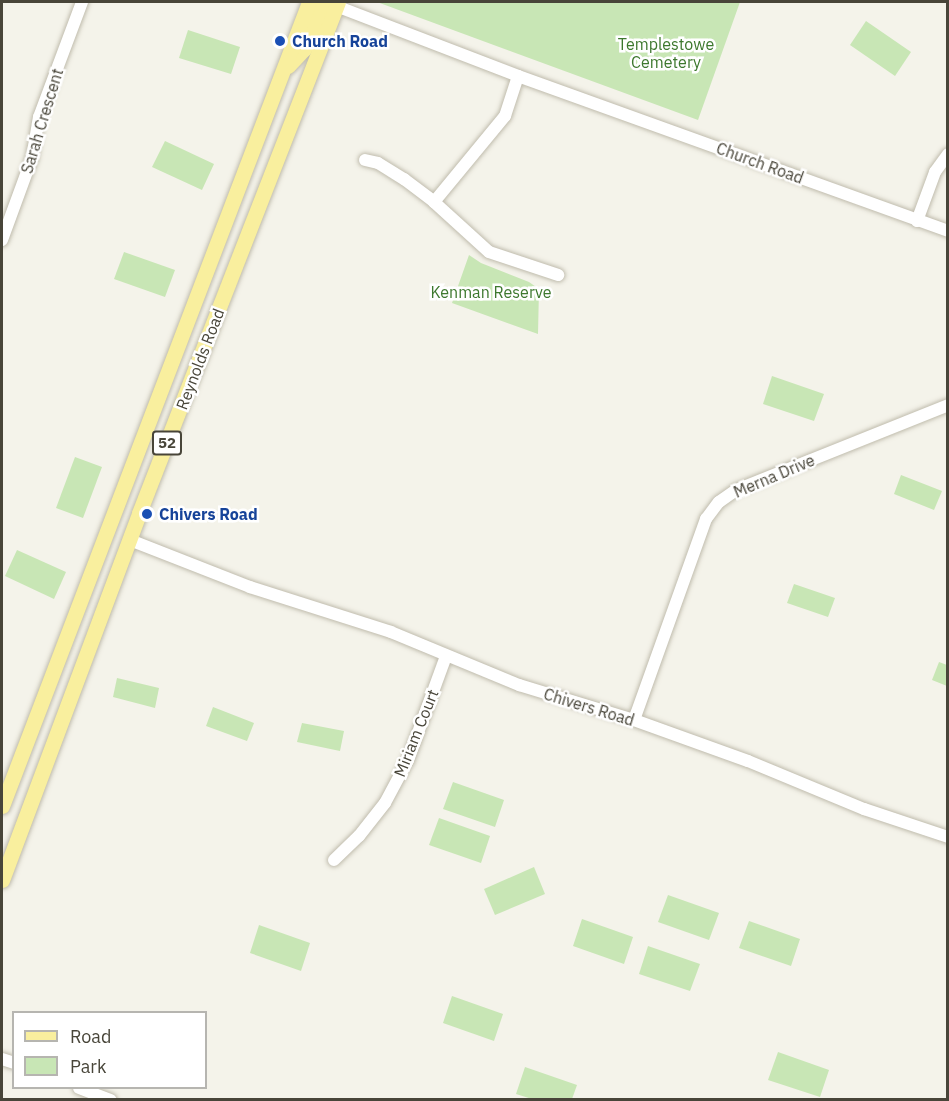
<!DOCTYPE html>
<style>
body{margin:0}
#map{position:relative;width:949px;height:1101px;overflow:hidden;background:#f4f3ea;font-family:"IBM Plex Sans",sans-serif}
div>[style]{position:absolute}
.green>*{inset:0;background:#c8e6b5}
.roads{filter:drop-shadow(0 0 2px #c0bcad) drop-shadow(0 0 2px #c0bcad)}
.minor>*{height:12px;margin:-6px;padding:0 6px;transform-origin:6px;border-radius:6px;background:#fff}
.major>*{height:15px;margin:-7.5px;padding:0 7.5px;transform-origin:7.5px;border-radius:7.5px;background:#f9ef9e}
.dots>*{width:16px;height:16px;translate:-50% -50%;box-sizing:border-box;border:3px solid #fff;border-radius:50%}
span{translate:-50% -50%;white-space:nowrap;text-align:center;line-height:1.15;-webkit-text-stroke:5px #fff;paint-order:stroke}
.shield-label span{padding:2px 4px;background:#fff;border:2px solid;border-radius:4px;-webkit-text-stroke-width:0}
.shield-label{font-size:15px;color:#484539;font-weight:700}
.transit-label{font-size:16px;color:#164399;font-weight:700}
.left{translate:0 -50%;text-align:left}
.park-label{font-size:16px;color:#3d782e}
.street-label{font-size:16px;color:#484539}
.frame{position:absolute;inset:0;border:3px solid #484539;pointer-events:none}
.legend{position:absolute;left:12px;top:1011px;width:195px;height:78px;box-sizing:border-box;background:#fff;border:2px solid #b6b5b0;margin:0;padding:8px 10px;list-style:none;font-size:18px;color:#484539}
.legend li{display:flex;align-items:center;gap:12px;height:30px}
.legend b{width:30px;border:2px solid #b6b5b0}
</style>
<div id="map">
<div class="green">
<div style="clip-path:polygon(377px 2px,740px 2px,698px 120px)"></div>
<div style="clip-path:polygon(866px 21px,911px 52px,895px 76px,850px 45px)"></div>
<div style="clip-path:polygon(188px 30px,240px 47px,231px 74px,179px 58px)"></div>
<div style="clip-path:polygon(165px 141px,214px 164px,202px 190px,152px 167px)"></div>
<div style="clip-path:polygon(124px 252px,175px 270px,165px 297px,114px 279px)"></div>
<div style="clip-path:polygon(469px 255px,481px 263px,529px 282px,539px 289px,538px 334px,452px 303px)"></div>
<div style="clip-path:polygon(772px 376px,824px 394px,814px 421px,763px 404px)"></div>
<div style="clip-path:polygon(75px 457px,102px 467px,83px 518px,56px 508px)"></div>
<div style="clip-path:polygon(901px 475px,942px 491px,934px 510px,894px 494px)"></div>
<div style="clip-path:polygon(17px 550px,66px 572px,54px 599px,5px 576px)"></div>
<div style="clip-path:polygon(794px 584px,835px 598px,828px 617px,787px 603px)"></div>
<div style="clip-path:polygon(939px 662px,947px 665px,947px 686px,932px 680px)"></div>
<div style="clip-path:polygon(117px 678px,159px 688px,155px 708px,113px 697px)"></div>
<div style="clip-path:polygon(213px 707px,254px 723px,247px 741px,206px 726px)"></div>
<div style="clip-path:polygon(302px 723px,344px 731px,340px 751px,297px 742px)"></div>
<div style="clip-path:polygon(453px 782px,504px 800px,495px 827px,443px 809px)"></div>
<div style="clip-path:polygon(439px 818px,490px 836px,481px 863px,429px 845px)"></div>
<div style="clip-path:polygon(534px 867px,545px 894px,495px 915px,484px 889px)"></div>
<div style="clip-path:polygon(668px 895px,719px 913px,709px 940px,658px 922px)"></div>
<div style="clip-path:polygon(582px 919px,633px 937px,624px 964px,573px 946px)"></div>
<div style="clip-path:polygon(749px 921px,800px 939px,791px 966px,739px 948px)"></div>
<div style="clip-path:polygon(259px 925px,310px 943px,301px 971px,250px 953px)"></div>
<div style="clip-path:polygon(648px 946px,700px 964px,690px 991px,639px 974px)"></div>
<div style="clip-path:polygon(452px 996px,503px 1014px,494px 1041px,443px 1023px)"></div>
<div style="clip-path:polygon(778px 1052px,829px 1070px,820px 1097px,768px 1080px)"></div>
<div style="clip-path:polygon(525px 1067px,577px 1085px,572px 1099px,532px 1099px,516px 1094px)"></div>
</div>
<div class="roads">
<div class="minor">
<div style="left:336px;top:6px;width:195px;rotate:21deg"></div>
<div style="left:518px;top:76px;width:457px;rotate:19.8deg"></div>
<div style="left:365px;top:160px;width:13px;rotate:13deg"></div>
<div style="left:378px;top:163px;width:31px;rotate:32deg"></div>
<div style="left:404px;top:179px;width:38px;rotate:37deg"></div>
<div style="left:434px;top:202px;width:74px;rotate:42.3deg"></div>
<div style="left:489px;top:252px;width:73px;rotate:18.4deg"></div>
<div style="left:434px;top:202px;width:112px;rotate:-50.5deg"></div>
<div style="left:505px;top:116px;width:42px;rotate:-72deg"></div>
<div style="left:917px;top:221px;width:52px;rotate:-69.8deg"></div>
<div style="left:935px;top:172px;width:22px;rotate:-54deg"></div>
<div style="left:2px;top:240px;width:87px;rotate:-69.9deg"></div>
<div style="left:32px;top:158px;width:42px;rotate:-80.3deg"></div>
<div style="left:39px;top:117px;width:123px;rotate:-69.5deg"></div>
<div style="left:130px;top:540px;width:129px;rotate:21.4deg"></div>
<div style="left:250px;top:587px;width:148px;rotate:17.7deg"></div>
<div style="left:391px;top:632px;width:139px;rotate:22.5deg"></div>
<div style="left:519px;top:685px;width:120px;rotate:16.9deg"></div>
<div style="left:634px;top:720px;width:121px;rotate:19.8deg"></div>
<div style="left:748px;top:761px;width:126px;rotate:22.5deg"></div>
<div style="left:864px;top:809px;width:89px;rotate:18.4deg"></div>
<div style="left:634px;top:720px;width:214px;rotate:-70.3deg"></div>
<div style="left:706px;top:519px;width:21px;rotate:-53deg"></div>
<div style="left:719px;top:502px;width:21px;rotate:-35deg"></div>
<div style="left:736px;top:490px;width:228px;rotate:-21.8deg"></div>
<div style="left:334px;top:860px;width:35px;rotate:-44deg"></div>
<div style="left:359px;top:836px;width:42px;rotate:-51.8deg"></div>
<div style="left:385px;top:803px;width:49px;rotate:-61.9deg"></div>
<div style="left:408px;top:760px;width:111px;rotate:-69.9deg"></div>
<div style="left:2px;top:1059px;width:13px;rotate:18deg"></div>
<div style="left:79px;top:1088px;width:34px;rotate:21deg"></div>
</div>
<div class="major">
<div style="left:288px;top:66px;width:23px;rotate:-47deg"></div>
<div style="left:304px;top:49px;width:48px;rotate:-66.6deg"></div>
<div style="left:323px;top:5px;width:13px;rotate:4deg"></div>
<div style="left:2px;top:806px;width:861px;rotate:-69.1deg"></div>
<div style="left:2px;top:880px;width:392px;rotate:-69.5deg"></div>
<div style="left:139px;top:513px;width:548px;rotate:-68.72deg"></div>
</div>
</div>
<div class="dots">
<div style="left:280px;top:41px;background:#1a4fb4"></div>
<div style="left:147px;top:514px;background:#1a4fb4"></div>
</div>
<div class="shield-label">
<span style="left:167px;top:443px">52</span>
</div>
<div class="transit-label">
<span class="left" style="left:292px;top:41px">Church Road</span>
<span class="left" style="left:159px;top:514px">Chivers Road</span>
</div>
<div class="park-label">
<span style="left:666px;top:53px">Templestowe<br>Cemetery</span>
<span style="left:491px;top:292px">Kenman Reserve</span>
</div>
<div class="street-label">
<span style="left:42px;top:121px;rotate:-73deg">Sarah Crescent</span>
<span style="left:760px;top:163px;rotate:20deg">Church Road</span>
<span style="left:200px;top:359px;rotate:-69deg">Reynolds Road</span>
<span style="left:774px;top:476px;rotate:-23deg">Merna Drive</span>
<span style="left:589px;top:707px;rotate:17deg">Chivers Road</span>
<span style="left:416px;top:733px;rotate:-68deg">Miriam Court</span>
</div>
<div class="frame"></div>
<ul class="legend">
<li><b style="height:8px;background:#f9ef9e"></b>Road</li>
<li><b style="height:16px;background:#c8e6b5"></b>Park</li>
</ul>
</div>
